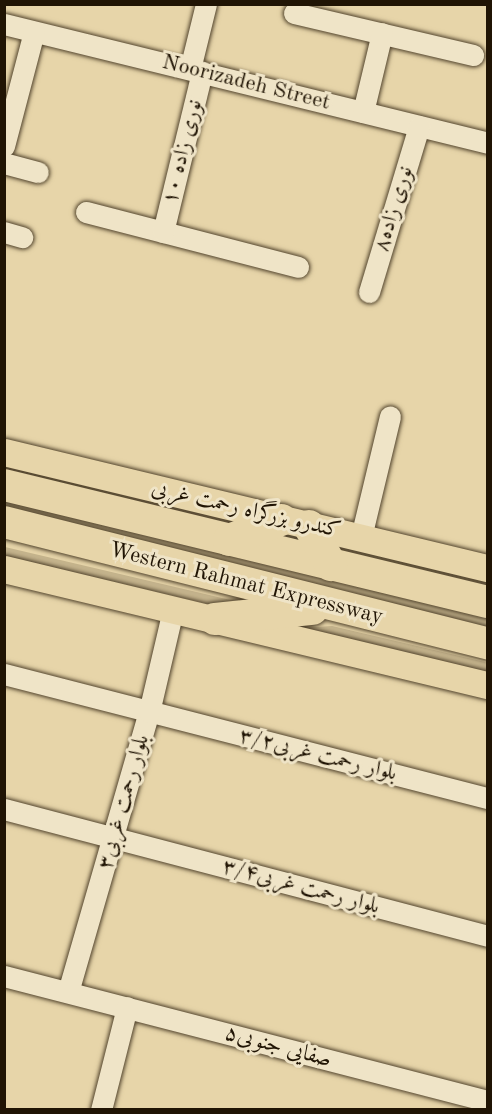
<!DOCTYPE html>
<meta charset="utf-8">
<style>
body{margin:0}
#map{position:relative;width:492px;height:1114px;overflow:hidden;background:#e7d5a9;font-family:"Old Standard TT",Amiri,serif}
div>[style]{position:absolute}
.green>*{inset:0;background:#c5b48d}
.roads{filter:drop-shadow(0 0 2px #52442d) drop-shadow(0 0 2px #52442d)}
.minor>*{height:21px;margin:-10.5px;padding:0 10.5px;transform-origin:10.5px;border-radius:10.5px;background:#efe4c7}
.major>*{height:27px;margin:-13.5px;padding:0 13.5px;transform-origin:13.5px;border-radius:13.5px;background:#e7d5a9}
.highway>*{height:32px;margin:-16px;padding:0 16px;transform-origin:16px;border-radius:16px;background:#e7d5a9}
span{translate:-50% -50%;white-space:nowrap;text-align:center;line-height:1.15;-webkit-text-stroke:6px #efe4c7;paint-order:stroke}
.street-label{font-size:22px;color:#201404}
.frame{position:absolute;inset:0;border:6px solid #201404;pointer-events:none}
</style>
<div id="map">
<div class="green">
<div style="clip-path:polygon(4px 498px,487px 617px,487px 631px,5px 510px)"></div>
<div style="clip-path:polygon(333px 540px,487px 576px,487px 584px,341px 548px)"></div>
<div style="clip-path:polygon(5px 547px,260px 607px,217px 606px,5px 556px)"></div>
<div style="clip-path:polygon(332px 626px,485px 662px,487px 663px,487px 672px,301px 628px)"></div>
</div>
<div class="roads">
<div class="minor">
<div style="left:294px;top:13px;width:184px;rotate:13.2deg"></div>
<div style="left:4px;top:24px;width:498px;rotate:13.8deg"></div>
<div style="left:190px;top:69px;width:67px;rotate:-76.2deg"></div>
<div style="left:363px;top:112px;width:81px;rotate:-76.5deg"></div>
<div style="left:4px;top:146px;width:118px;rotate:-75.3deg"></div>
<div style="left:4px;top:163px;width:35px;rotate:15deg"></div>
<div style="left:86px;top:212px;width:219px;rotate:14.5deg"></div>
<div style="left:4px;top:232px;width:19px;rotate:16deg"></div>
<div style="left:163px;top:232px;width:165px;rotate:-76.3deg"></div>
<div style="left:369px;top:292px;width:173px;rotate:-73.2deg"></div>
<div style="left:361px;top:537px;width:124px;rotate:-76.5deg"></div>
<div style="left:4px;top:674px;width:500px;rotate:14.4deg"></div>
<div style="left:4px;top:809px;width:500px;rotate:14.7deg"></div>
<div style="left:4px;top:976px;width:500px;rotate:14.5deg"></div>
<div style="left:68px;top:992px;width:291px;rotate:-73.9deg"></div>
<div style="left:149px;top:712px;width:105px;rotate:-76.8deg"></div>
<div style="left:101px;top:1110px;width:106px;rotate:-75.8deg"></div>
</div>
<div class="major">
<div style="left:4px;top:452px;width:498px;rotate:13.5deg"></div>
<div style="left:4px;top:569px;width:498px;rotate:13.5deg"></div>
</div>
<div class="highway">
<div style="left:4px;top:485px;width:498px;rotate:13.6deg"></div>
<div style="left:4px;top:522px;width:499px;rotate:14.1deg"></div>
<div style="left:309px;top:526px;width:45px;rotate:60.6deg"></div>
<div style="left:229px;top:540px;width:56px;rotate:-21deg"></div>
<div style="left:215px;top:619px;width:98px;rotate:-5.9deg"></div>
</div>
</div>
<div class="street-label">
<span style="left:246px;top:83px;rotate:14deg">Noorizadeh Street</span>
<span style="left:183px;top:152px;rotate:-76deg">نوری زاده ۱۰</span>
<span style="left:394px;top:209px;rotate:-73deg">نوری زاده۸</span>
<span style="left:246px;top:510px;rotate:13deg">کندرو بزرگراه رحمت غربی</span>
<span style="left:246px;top:584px;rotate:14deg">Western Rahmat Expressway</span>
<span style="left:318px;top:755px;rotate:14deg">بلوار رحمت غربی۳/۲</span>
<span style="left:124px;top:802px;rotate:-74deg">بلوار رحمت غربی۳</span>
<span style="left:301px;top:887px;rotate:15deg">بلوار رحمت غربی۳/۴</span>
<span style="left:278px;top:1047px;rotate:15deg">صفایی جنوبی۵</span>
</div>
<div class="frame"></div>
</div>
